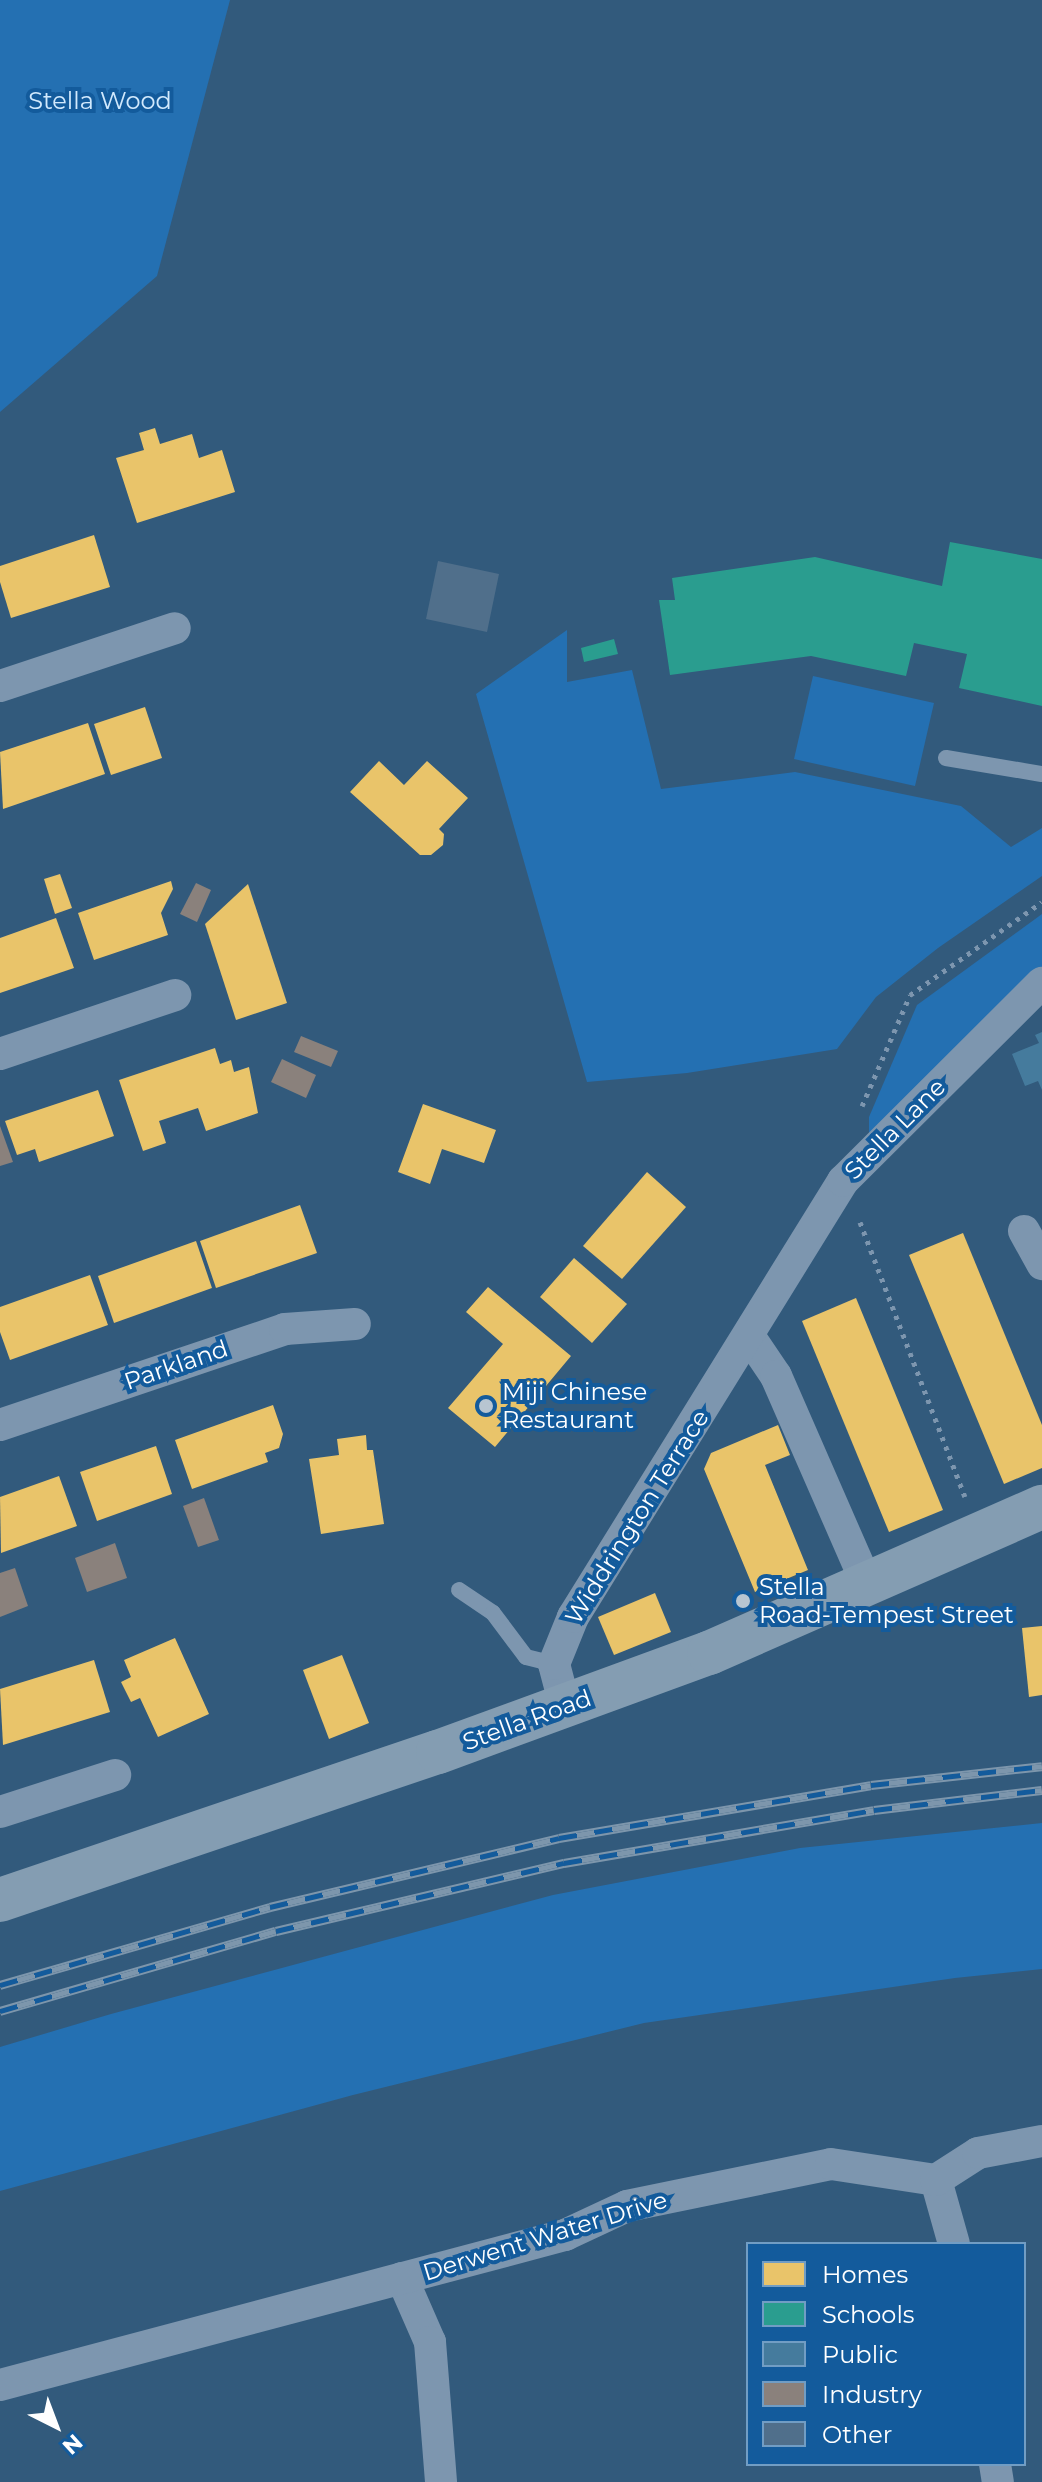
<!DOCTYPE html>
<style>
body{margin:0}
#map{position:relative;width:1042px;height:2482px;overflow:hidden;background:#325a7c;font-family:Montserrat,sans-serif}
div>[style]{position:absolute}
.green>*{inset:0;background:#2470b2}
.homes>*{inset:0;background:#e9c46a}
.schools>*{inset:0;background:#2a9d8f}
.public>*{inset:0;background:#457b9d}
.industry>*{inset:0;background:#8a817c}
.building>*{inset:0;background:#506f8b}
.path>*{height:5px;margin-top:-2.5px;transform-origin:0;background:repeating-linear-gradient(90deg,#7d96af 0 4px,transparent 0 10px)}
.lane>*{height:16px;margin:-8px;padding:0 8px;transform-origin:8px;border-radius:8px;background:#7d96af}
.street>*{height:32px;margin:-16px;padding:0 16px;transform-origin:16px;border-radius:16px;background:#7d96af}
.secondary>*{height:44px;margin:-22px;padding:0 22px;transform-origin:22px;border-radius:22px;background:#849db2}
.rail>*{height:9px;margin-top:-4.5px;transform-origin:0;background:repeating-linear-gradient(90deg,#135b9c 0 18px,#7d96ac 0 36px);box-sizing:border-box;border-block:2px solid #7d96ac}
.dots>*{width:22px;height:22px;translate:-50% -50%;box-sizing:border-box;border:4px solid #135b9c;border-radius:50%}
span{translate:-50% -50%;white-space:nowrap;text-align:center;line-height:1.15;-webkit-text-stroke:8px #135b9c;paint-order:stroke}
.park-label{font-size:24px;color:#d1e9fd}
.street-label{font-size:24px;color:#fff}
.poi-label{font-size:24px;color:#fff}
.left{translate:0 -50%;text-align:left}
.legend{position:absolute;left:746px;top:2242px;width:280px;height:224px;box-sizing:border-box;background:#135b9c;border:2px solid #719dc4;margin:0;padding:10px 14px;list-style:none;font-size:24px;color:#fff}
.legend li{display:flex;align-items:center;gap:16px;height:40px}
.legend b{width:40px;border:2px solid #719dc4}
.north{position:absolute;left:16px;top:2386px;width:80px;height:80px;-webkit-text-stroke:6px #135b9c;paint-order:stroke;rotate:138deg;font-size:22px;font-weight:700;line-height:32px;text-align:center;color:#fff}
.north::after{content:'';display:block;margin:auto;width:28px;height:36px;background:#fff;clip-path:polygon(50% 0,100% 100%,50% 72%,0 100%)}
</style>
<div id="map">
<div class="green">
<div style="clip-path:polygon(0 0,230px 0,157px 276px,0 412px)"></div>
<div style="clip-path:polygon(567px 630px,567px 682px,632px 670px,661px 789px,795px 772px,961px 806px,1011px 847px,1042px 828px,1042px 876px,938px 948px,876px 997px,837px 1049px,687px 1073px,587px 1082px,476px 694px)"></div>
<div style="clip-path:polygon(813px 676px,934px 703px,915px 786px,794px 759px)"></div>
<div style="clip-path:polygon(1042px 914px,1042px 968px,869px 1139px,869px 1117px,917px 1005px)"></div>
<div style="clip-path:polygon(1042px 1823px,1042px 1969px,955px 1978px,644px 2023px,353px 2095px,0 2191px,0 2047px,111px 2014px,553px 1895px,800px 1848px)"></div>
</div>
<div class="homes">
<div style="clip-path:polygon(155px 428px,160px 444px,192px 434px,199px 458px,222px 450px,235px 492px,137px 523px,116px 458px,144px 450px,139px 433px)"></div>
<div style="clip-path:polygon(94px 535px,110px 587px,11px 618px,0 582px,0 566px)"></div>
<div style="clip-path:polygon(145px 707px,162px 758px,111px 775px,94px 724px)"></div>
<div style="clip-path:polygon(88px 723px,105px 774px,3px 809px,0 752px)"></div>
<div style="clip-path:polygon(379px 761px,404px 785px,427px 761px,468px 798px,439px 829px,444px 834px,443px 845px,431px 855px,420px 855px,350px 792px)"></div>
<div style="clip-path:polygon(60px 874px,72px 908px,55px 914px,44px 879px)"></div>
<div style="clip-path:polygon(171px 881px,173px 889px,161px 913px,168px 935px,94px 960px,78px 913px)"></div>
<div style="clip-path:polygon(248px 884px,287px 1003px,236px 1020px,205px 924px)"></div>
<div style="clip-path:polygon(56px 918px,74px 968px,0 993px,0 938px)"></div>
<div style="clip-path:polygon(215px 1048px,220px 1064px,231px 1060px,234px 1072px,249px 1067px,258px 1113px,206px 1131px,198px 1108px,159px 1121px,166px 1143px,143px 1151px,119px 1080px)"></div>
<div style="clip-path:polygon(98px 1090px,114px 1136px,39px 1162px,35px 1149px,17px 1155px,5px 1121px)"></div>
<div style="clip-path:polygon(423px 1104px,496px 1130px,484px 1163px,442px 1149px,430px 1184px,398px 1172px)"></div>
<div style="clip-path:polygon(647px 1172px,686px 1207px,622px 1279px,583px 1246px)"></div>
<div style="clip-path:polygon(300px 1205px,317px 1253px,216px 1288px,200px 1241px)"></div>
<div style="clip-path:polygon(963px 1233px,1042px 1425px,1042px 1468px,1004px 1484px,909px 1255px)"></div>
<div style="clip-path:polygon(196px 1241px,212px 1288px,114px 1323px,98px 1276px)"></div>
<div style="clip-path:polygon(574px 1258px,627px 1304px,592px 1343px,540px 1297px)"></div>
<div style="clip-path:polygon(90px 1275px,108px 1325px,10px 1360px,0 1332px,0 1307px)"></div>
<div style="clip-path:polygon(488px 1287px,571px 1356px,495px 1447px,448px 1408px,503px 1344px,466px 1312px)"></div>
<div style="clip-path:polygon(856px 1298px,943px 1510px,889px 1532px,802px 1321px)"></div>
<div style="clip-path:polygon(273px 1405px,283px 1434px,279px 1448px,265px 1453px,268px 1462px,192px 1489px,175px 1440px)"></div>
<div style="clip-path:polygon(778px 1425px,790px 1455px,765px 1465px,808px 1570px,755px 1592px,704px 1469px,711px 1453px)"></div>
<div style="clip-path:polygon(366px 1435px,367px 1450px,373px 1450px,384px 1524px,321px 1534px,309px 1459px,339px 1455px,337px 1439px)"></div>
<div style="clip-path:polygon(156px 1446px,172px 1494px,97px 1521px,80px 1472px)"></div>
<div style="clip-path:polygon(59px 1476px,77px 1526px,1px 1553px,0 1497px)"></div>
<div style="clip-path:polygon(655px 1593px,671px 1632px,614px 1655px,598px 1617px)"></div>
<div style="clip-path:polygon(1042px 1626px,1042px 1695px,1029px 1697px,1022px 1628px)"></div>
<div style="clip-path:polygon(175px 1638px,209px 1714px,158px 1737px,140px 1698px,131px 1702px,121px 1682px,131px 1677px,124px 1660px)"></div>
<div style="clip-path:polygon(342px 1655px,369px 1723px,329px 1739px,303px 1670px)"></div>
<div style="clip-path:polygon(94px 1660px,110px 1712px,3px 1745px,0 1689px)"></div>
</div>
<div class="schools">
<div style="clip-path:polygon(950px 542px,1042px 559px,1042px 706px,959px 688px,967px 654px,914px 643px,906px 676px,811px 656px,670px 675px,659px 600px,675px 600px,672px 578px,815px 557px,942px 586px)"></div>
<div style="clip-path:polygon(614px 639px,618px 654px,584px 662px,581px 648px)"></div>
</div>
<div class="public">
<div style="clip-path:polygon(1042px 1032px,1042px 1090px,1038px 1081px,1025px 1086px,1012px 1054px,1039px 1043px,1035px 1035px)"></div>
</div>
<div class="industry">
<div style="clip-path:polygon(196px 883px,211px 890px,197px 922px,180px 914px)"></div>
<div style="clip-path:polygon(301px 1036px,338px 1051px,331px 1067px,294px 1052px)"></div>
<div style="clip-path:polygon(282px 1059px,316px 1075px,306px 1098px,271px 1082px)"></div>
<div style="clip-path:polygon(0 1126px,13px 1162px,0 1166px)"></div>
<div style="clip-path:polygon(204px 1498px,219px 1540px,198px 1547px,183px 1506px)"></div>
<div style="clip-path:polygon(115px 1543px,127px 1578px,87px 1592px,75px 1558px)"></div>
<div style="clip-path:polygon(15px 1568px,28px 1606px,0 1617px,0 1573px)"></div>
</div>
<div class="building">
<div style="clip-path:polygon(438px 561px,499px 574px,487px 632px,426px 619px)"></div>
</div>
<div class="path">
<div style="left:862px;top:1106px;width:121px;rotate:-66.6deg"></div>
<div style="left:910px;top:995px;width:161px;rotate:-35.2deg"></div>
<div style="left:860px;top:1222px;width:294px;rotate:69.1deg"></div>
</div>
<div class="lane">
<div style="left:946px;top:758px;width:97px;rotate:9.5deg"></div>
<div style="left:459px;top:1590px;width:41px;rotate:34.1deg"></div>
<div style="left:493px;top:1613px;width:55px;rotate:53.1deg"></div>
<div style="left:526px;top:1657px;width:29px;rotate:14deg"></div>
</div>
<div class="street">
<div style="left:0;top:686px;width:184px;rotate:-18.3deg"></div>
<div style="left:0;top:1054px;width:185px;rotate:-18.6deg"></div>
<div style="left:1024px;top:1231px;width:38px;rotate:61deg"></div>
<div style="left:749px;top:1336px;width:48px;rotate:56deg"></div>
<div style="left:776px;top:1376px;width:227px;rotate:66.4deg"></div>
<div style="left:0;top:1425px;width:301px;rotate:-18.6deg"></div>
<div style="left:285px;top:1329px;width:70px;rotate:-4.1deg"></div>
<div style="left:565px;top:1706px;width:43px;rotate:-104.7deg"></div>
<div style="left:554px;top:1664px;width:51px;rotate:-68deg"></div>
<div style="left:573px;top:1617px;width:513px;rotate:-58.23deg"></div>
<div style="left:843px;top:1181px;width:281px;rotate:-44.9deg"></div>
<div style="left:0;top:1812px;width:121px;rotate:-17.8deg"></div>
<div style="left:936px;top:2180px;width:66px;rotate:74.3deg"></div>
<div style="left:402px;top:2278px;width:70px;rotate:66.4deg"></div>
<div style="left:430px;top:2342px;width:140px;rotate:85.5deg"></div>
<div style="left:0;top:2385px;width:585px;rotate:-14.87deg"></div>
<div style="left:565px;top:2235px;width:68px;rotate:-25.1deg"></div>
<div style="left:627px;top:2206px;width:208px;rotate:-11.6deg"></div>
<div style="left:831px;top:2164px;width:106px;rotate:8.7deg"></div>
<div style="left:936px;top:2180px;width:50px;rotate:-32.7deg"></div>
<div style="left:978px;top:2153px;width:65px;rotate:-10.6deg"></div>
<div style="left:995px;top:2464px;width:18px;rotate:81deg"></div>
</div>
<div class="secondary">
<div style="left:0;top:1900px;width:462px;rotate:-18.7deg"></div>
<div style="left:438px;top:1752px;width:289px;rotate:-20.1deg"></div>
<div style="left:709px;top:1653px;width:364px;rotate:-23.7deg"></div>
</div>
<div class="rail">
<div style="left:0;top:1985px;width:281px;rotate:-16.1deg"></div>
<div style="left:270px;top:1907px;width:297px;rotate:-13.4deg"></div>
<div style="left:559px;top:1838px;width:316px;rotate:-9.6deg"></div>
<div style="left:871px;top:1785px;width:172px;rotate:-6.3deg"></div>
<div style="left:0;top:2011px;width:287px;rotate:-16.2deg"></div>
<div style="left:276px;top:1931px;width:296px;rotate:-13.3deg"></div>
<div style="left:564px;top:1863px;width:314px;rotate:-9.7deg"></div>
<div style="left:874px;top:1810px;width:169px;rotate:-6.8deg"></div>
</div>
<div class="dots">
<div style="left:486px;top:1406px;background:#b7c5d1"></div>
<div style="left:743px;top:1601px;background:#b7c5d1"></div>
</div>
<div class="park-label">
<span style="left:100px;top:101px">Stella Wood</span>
</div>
<div class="street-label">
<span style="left:895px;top:1129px;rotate:-45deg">Stella Lane</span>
<span style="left:176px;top:1365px;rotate:-19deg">Parkland</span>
<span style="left:637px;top:1517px;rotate:-58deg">Widdrington Terrace</span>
<span style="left:527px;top:1720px;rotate:-20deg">Stella Road</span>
<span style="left:545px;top:2236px;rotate:-17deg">Derwent Water Drive</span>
</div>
<div class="poi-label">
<span class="left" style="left:502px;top:1406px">Miji Chinese<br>Restaurant</span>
<span class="left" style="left:759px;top:1601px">Stella<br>Road-Tempest Street</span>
</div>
<ul class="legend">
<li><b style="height:22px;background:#e9c46a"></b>Homes</li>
<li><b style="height:22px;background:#2a9d8f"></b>Schools</li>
<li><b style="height:22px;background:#457b9d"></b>Public</li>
<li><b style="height:22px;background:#8a817c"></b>Industry</li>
<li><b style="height:22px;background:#506f8b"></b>Other</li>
</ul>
<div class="north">N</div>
</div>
